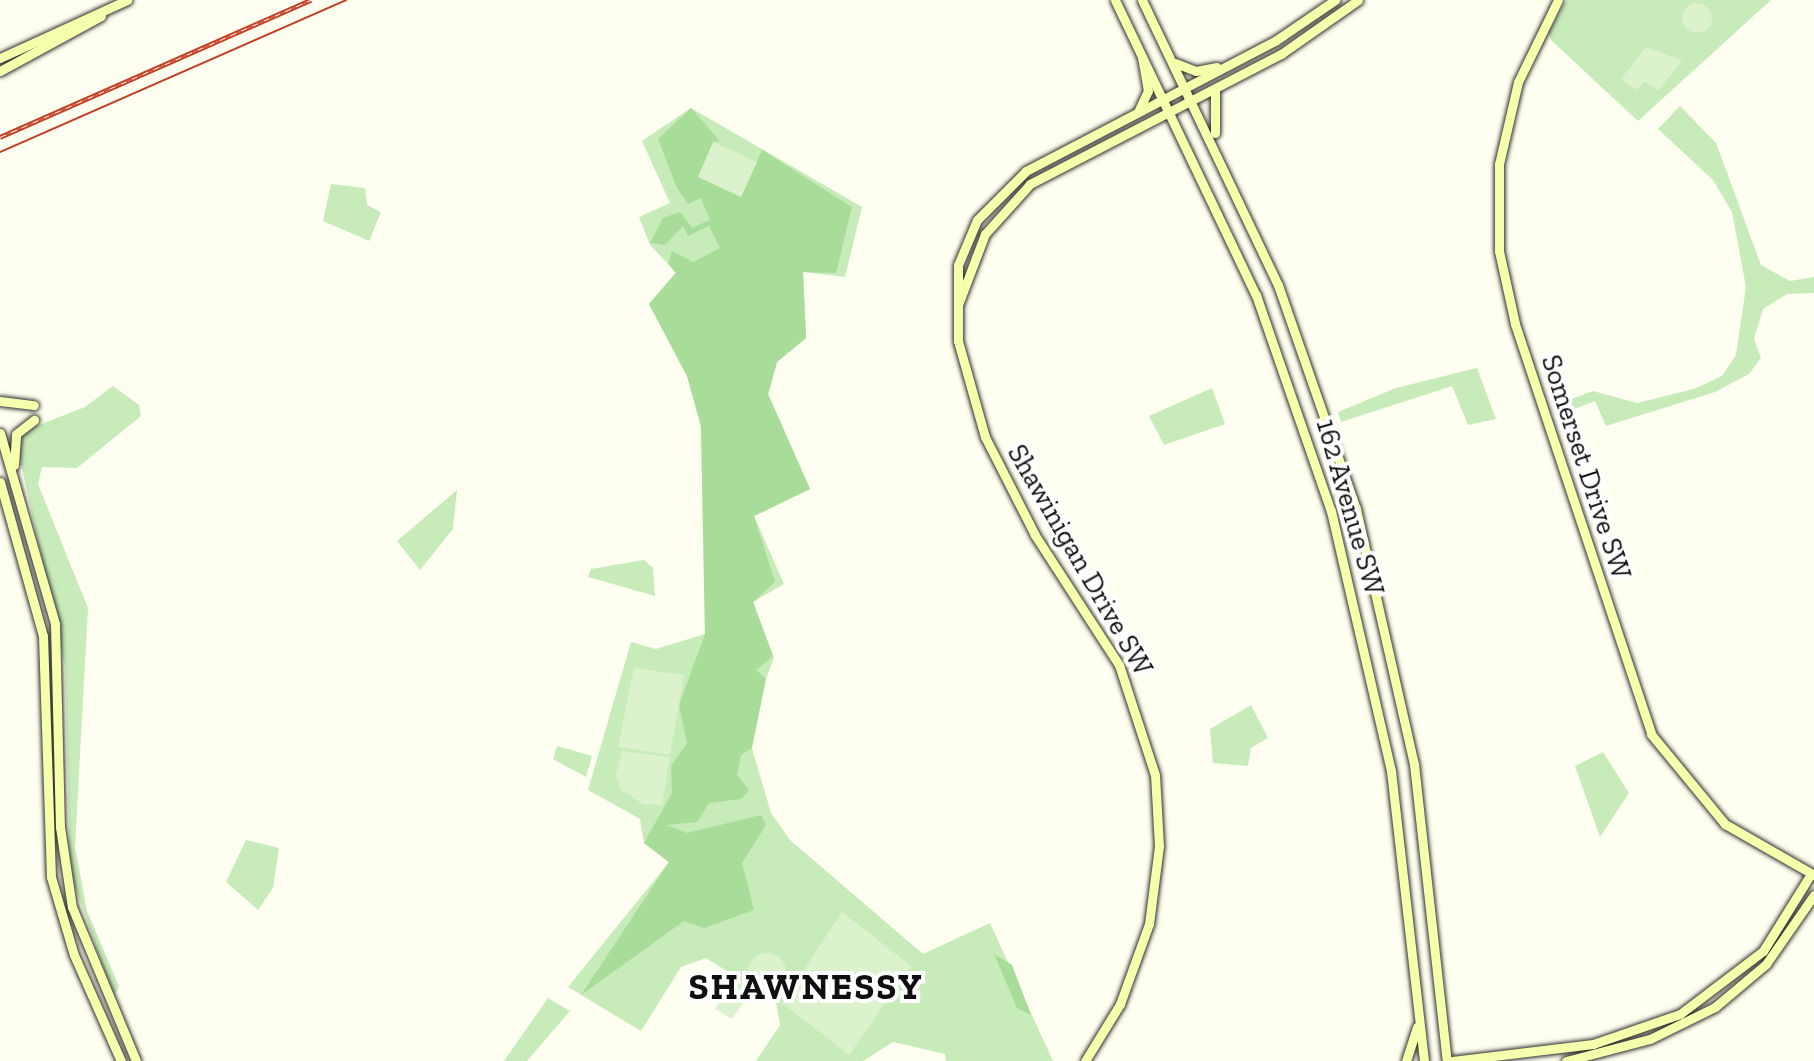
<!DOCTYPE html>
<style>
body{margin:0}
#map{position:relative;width:1814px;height:1061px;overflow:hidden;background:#fffff1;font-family:"Zilla Slab",serif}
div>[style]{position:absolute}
.green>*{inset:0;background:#c8ebba}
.forest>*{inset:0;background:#a8dc99}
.pitch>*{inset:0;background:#dcf2cc}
.round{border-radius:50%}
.roads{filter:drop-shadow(0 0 2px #313131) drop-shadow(0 0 2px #313131)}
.secondary>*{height:9px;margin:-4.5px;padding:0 4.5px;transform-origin:4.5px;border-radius:4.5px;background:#f6ffac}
.tram>*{height:2px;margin:-1px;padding:0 1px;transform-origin:1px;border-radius:1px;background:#c34024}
.rail>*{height:5px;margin-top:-2.5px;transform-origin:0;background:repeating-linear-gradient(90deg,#fff 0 6px,#c34024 0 12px);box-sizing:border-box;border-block:2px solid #c34024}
span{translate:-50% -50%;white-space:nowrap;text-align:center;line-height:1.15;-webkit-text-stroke:8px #fff;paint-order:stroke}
.street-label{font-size:28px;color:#0f0f0f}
.district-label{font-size:36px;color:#0f0f0f;font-weight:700;letter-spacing:2px}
</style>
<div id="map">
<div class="green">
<div style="clip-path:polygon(1567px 0,1771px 0,1638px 121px,1552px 41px,1548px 33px)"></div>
<div style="clip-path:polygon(1680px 106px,1716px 143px,1761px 265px,1790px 281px,1814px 277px,1814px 293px,1787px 294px,1763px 309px,1754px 339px,1761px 358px,1749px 374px,1715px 392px,1606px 426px,1595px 401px,1556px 416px,1552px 406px,1593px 391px,1637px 403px,1694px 389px,1722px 376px,1736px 355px,1746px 287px,1732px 212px,1713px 180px,1658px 129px)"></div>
<div style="clip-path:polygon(691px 108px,862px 207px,845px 277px,803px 272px,806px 338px,777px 362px,768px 394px,810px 489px,754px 516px,784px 584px,753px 602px,774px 658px,756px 705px,752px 748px,771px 813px,790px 840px,923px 954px,990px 923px,1053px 1061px,946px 1061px,945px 1054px,893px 1042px,863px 1061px,756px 1061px,780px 1025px,776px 1002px,706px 958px,681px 967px,641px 1031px,568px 987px,669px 862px,644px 843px,640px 819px,588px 790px,631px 642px,656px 649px,705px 634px,701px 426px,687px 376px,649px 304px,676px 272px,650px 245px,639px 217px,670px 203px,642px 141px)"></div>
<div style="clip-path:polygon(331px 184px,365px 188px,367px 205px,381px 212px,369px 241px,323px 221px)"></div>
<div style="clip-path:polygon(1477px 368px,1496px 419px,1468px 425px,1452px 386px,1341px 422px,1338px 412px,1396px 388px)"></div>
<div style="clip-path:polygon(113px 386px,139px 405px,141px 416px,77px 468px,42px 467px,38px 484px,88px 608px,75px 847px,87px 911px,119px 986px,114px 997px,70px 873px,65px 665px,17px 445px,26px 430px,85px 407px)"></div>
<div style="clip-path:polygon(1212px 388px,1225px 424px,1164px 445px,1149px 416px)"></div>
<div style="clip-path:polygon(457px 490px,453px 529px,420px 570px,397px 541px)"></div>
<div style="clip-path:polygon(644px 560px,653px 568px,655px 596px,588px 577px,591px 569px)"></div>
<div style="clip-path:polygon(1251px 705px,1268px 738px,1251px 748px,1248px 766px,1213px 763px,1210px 729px)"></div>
<div style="clip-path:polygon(557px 746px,592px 756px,586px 777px,553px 759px)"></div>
<div style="clip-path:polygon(1603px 752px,1629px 793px,1600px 837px,1575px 766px)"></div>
<div style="clip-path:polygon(246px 840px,279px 848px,273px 888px,258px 910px,226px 882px)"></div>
<div style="clip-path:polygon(548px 998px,570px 1011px,527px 1061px,504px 1061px)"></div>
</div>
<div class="forest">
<div style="clip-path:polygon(691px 108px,720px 141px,713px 142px,741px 197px,762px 150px,852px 207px,836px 273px,803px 272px,806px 338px,777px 362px,768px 394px,810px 489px,754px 516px,775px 582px,753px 602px,773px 656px,756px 670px,766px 679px,752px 748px,741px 755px,737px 775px,749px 790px,741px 799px,709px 803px,697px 822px,667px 825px,687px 833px,761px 815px,766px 825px,742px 863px,754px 910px,704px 928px,684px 921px,581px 995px,669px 862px,644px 843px,672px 793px,671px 766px,687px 743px,679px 705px,705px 634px,701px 426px,687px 376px,649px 304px,676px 273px,668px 264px,672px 251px,693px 262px,720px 248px,709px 226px,688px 236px,683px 226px,665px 245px,650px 243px,663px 218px,680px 212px,692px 228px,710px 220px,701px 198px,688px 204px,677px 188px,658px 139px)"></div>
<div style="clip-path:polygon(994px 954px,1012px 965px,1031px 1015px,1017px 1008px)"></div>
</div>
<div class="pitch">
<div class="round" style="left:1682px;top:3px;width:30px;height:30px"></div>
<div style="clip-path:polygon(1646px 47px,1682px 60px,1658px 91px,1644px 81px,1637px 90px,1621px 79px)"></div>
<div style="clip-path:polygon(713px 142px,757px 162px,741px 197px,698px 177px)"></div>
<div style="clip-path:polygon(634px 668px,684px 675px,670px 755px,618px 747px)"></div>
<div style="clip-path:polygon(622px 751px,670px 757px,662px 805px,643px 804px,621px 790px,616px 775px)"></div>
<div style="clip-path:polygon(842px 912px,911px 966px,849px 1055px,782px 1003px)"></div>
<div class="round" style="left:748px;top:953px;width:38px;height:38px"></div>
<div style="clip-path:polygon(735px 976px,766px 996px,750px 994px,732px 1019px,715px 1009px)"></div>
</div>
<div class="roads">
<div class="secondary">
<div style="left:1115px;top:0;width:327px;rotate:64.5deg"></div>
<div style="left:1256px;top:295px;width:229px;rotate:70.9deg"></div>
<div style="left:1331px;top:511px;width:267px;rotate:77deg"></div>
<div style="left:1391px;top:771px;width:292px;rotate:83.5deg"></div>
<div style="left:1142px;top:0;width:316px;rotate:64.5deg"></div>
<div style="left:1278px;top:285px;width:237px;rotate:70.8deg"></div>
<div style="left:1356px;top:509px;width:262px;rotate:77.2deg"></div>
<div style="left:1414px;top:764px;width:299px;rotate:83.7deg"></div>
<div style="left:1558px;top:0;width:91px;rotate:116deg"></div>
<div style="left:1518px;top:82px;width:84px;rotate:103deg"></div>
<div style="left:1499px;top:164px;width:87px;rotate:90deg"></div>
<div style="left:1499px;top:251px;width:75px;rotate:77.6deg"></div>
<div style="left:1515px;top:324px;width:432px;rotate:71.6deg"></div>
<div style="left:1651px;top:734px;width:117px;rotate:50.6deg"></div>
<div style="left:1725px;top:824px;width:103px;rotate:29.8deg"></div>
<div style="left:0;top:58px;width:140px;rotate:-24.5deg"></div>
<div style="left:1175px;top:63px;width:22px;rotate:21deg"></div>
<div style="left:1196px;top:71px;width:21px;rotate:-11deg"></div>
<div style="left:0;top:71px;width:115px;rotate:-28.6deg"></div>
<div style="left:1215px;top:89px;width:44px;rotate:90deg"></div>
<div style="left:1138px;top:112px;width:23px;rotate:-65deg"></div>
<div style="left:1148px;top:91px;width:34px;rotate:-100deg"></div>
<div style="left:958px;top:305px;width:76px;rotate:-69.2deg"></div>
<div style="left:985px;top:234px;width:67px;rotate:-48deg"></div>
<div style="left:1030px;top:184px;width:283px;rotate:-27.4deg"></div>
<div style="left:1281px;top:54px;width:94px;rotate:-35deg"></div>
<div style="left:0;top:401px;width:34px;rotate:7deg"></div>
<div style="left:0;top:433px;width:199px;rotate:73.9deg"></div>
<div style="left:55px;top:624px;width:203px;rotate:88.6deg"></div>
<div style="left:60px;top:827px;width:81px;rotate:81.5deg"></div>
<div style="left:72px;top:907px;width:167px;rotate:67.4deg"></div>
<div style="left:14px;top:465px;width:31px;rotate:-86deg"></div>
<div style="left:16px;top:434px;width:23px;rotate:-38deg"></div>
<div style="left:0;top:482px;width:160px;rotate:74.4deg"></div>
<div style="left:43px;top:636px;width:241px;rotate:88.1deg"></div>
<div style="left:51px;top:877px;width:81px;rotate:73.6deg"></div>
<div style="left:74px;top:955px;width:116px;rotate:66.1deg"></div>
<div style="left:1085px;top:1061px;width:67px;rotate:-58.4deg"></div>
<div style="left:1120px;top:1004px;width:85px;rotate:-70.1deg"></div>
<div style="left:1149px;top:924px;width:79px;rotate:-82.7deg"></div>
<div style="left:1159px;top:846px;width:71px;rotate:-93.2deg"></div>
<div style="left:1155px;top:775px;width:116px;rotate:-108.1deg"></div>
<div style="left:1119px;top:665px;width:155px;rotate:-122.9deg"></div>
<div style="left:1035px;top:535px;width:110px;rotate:-117deg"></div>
<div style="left:985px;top:437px;width:100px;rotate:-105.7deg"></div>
<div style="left:958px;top:341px;width:76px;rotate:-90deg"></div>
<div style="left:958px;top:265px;width:49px;rotate:-67.1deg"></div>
<div style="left:977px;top:220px;width:69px;rotate:-45deg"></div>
<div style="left:1026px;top:171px;width:281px;rotate:-27.6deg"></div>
<div style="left:1275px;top:41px;width:73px;rotate:-34.3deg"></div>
<div style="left:1406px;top:1061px;width:36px;rotate:-72deg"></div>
<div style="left:1452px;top:1061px;width:142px;rotate:-6.9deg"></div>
<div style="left:1593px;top:1044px;width:92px;rotate:-19deg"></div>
<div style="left:1680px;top:1014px;width:104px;rotate:-37.2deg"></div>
<div style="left:1763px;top:951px;width:91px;rotate:-58.1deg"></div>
<div style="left:1566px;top:1061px;width:87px;rotate:-14.7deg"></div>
<div style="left:1650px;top:1039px;width:72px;rotate:-26.2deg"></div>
<div style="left:1715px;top:1007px;width:67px;rotate:-40.1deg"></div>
<div style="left:1766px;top:964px;width:84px;rotate:-55.2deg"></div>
</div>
</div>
<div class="tram">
<div style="left:0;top:152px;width:378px;rotate:-23.7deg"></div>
</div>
<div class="rail">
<div style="left:0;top:137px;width:340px;rotate:-23.8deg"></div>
</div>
<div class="street-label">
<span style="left:1586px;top:467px;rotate:72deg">Somerset Drive SW</span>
<span style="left:1350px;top:507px;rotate:74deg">162 Avenue SW</span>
<span style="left:1080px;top:560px;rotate:60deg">Shawinigan Drive SW</span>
</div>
<div class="district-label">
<span style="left:806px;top:987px">SHAWNESSY</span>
</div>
</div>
